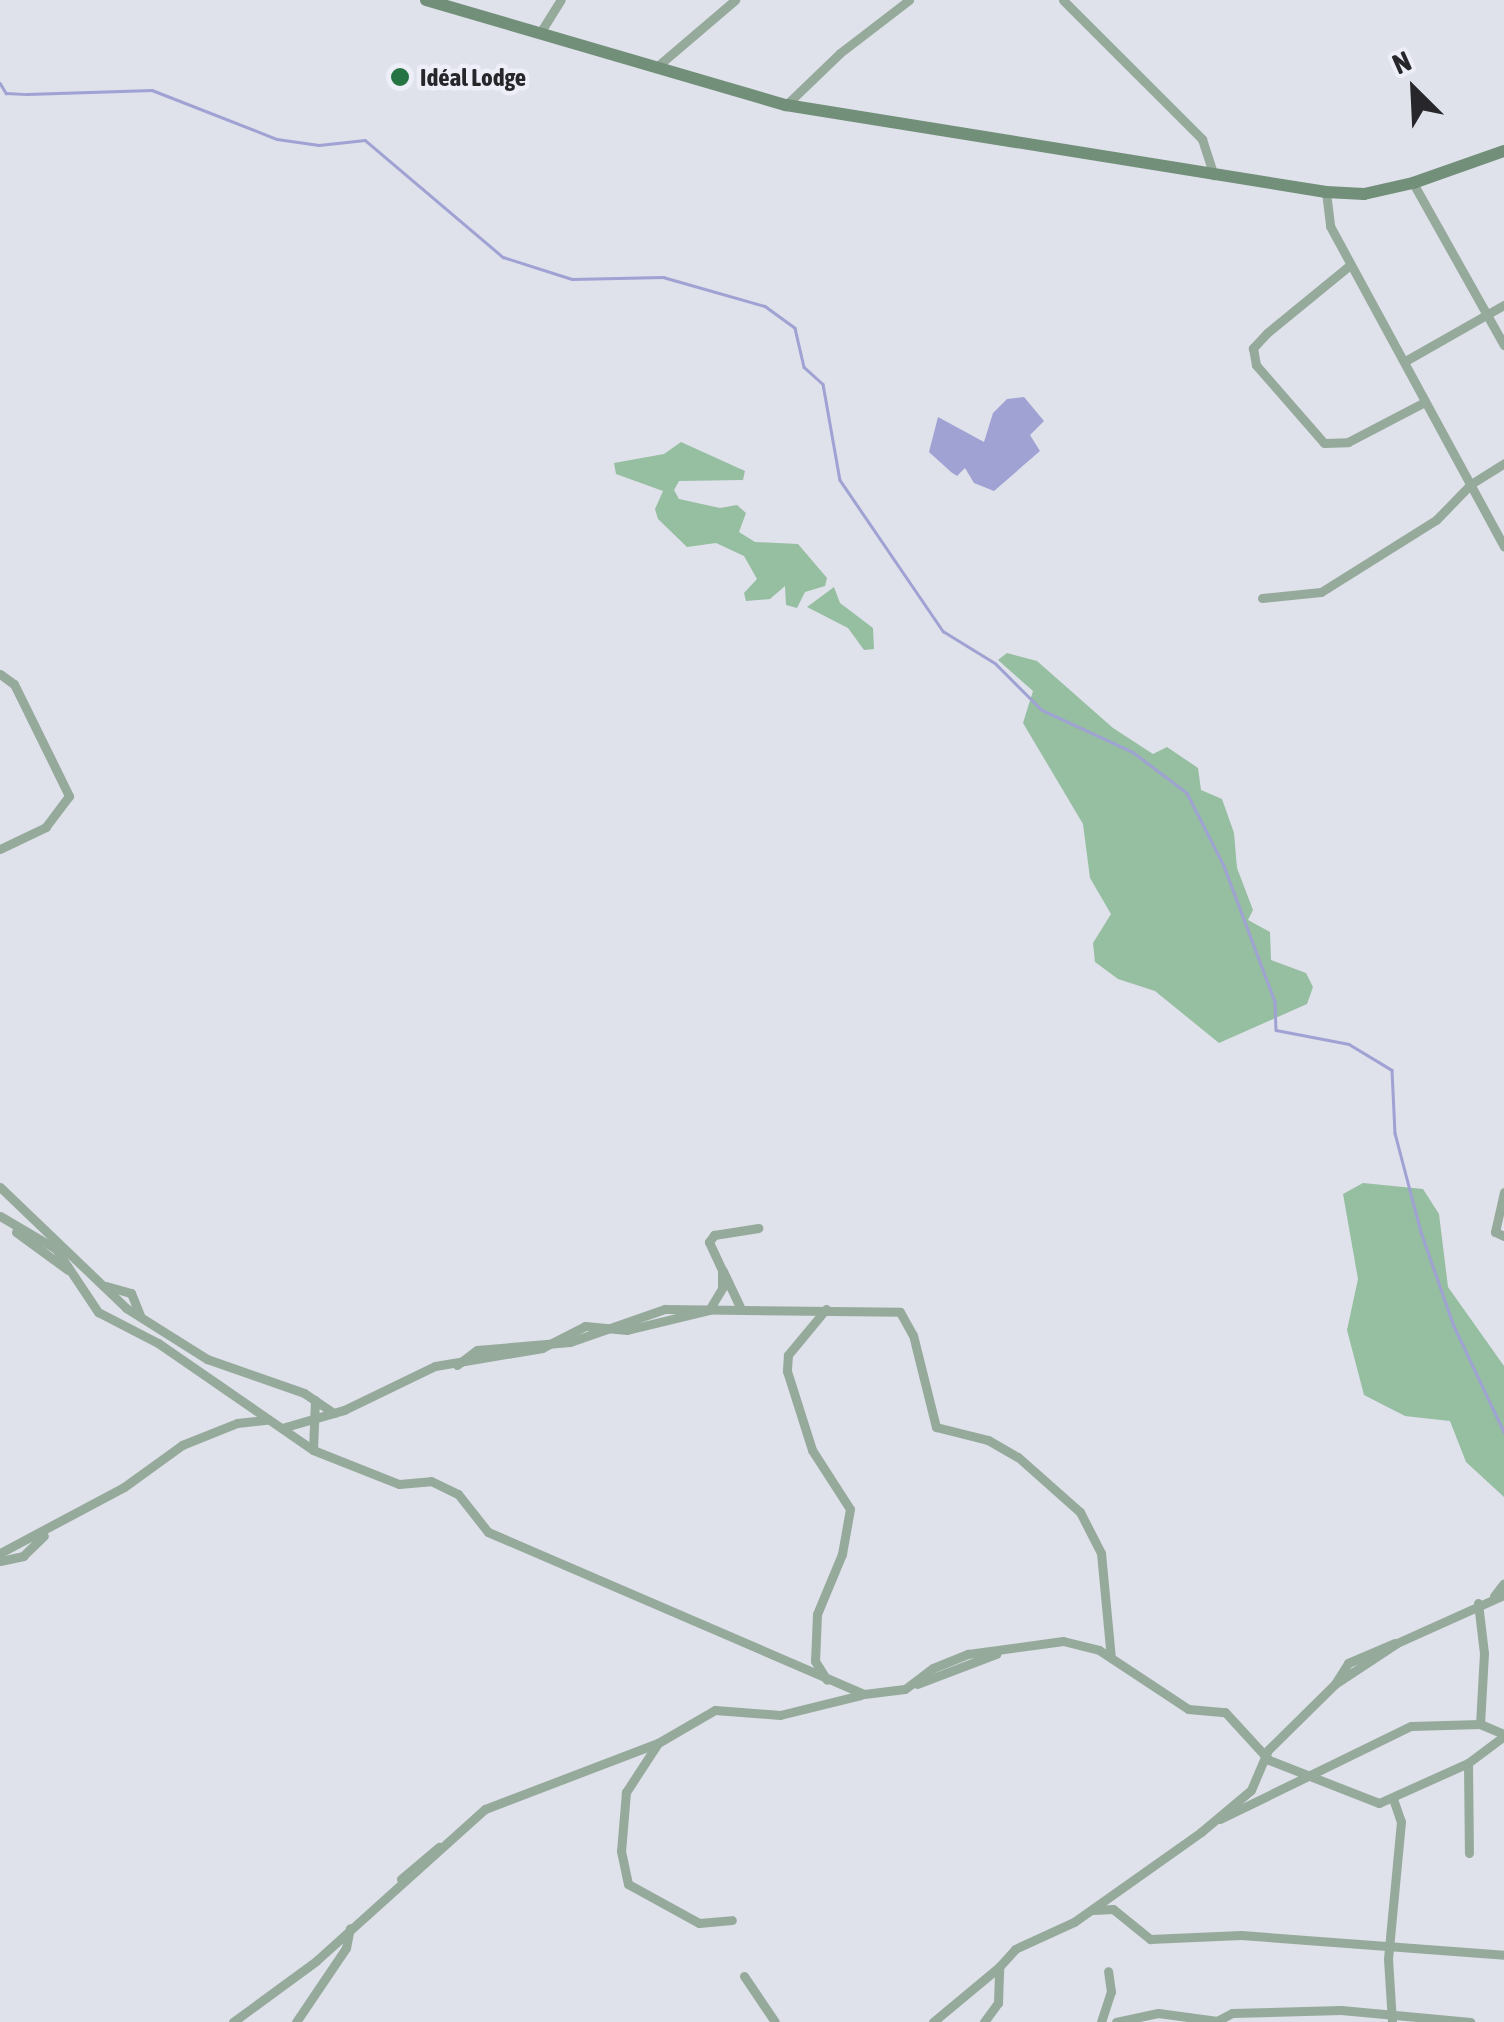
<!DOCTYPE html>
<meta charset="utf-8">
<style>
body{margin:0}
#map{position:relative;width:1504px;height:2022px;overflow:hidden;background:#dfe1eb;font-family:"Asap Condensed",sans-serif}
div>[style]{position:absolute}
.green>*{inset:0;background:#96bea1}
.water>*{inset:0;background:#9fa2d2}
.stream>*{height:2.5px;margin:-1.25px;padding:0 1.25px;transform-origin:1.25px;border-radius:1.25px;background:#9fa2d2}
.street>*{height:9px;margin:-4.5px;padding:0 4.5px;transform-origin:4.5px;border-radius:4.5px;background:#96aa9b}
.secondary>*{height:12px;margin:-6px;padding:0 6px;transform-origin:6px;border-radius:6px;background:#728f79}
.dots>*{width:28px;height:28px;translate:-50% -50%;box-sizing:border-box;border:5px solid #edeef8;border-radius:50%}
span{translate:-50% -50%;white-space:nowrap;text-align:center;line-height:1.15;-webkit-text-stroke:9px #edeef8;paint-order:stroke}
.poi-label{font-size:25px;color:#27272b;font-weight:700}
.left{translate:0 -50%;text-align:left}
.north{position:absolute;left:1364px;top:40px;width:100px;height:100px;-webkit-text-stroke:8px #edeef8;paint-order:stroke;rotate:336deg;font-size:28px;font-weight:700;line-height:40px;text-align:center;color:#27272b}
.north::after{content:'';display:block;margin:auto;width:35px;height:45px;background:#27272b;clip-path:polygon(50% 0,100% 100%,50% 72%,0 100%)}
</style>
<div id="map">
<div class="green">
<div style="clip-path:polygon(681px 442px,745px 471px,743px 480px,679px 481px,674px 490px,679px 499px,720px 508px,737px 505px,746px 513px,739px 532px,755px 542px,798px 544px,827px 578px,825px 586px,805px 592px,797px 608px,786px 605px,785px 586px,770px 599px,746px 601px,744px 593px,757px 579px,744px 556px,716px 543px,687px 547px,658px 519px,655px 509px,663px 491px,616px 474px,614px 463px,664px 454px)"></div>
<div style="clip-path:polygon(834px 587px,840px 603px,873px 628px,874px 649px,864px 650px,848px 628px,807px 607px)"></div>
<div style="clip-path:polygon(1007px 653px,1037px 661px,1113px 728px,1153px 754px,1167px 747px,1198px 768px,1201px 790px,1222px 799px,1234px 833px,1237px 868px,1253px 910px,1248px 920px,1270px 932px,1271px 960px,1306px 973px,1313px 987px,1307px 1004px,1219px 1043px,1155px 991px,1118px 979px,1095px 962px,1093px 943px,1111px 914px,1090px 878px,1083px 824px,1023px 723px,1033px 691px,998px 660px)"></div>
<div style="clip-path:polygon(1363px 1183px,1423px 1189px,1439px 1214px,1448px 1287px,1504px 1366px,1504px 1497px,1466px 1462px,1450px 1421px,1405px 1416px,1364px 1395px,1347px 1330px,1358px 1279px,1343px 1194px)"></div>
</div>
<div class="water">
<div style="clip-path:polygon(1024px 397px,1044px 421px,1030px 435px,1040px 451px,994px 491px,974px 483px,965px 468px,957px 476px,951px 472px,929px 452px,938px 417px,984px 442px,993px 413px,1007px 399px)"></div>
</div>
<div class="stream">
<div style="left:0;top:83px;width:12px;rotate:59deg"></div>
<div style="left:6px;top:93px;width:21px;rotate:3deg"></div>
<div style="left:27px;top:94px;width:125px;rotate:-1.8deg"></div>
<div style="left:152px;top:90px;width:134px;rotate:21.4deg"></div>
<div style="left:277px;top:139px;width:42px;rotate:8.1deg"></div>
<div style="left:319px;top:145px;width:46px;rotate:-6.2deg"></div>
<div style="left:365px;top:140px;width:181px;rotate:40.3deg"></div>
<div style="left:503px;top:257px;width:72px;rotate:17.7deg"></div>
<div style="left:572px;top:279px;width:91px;rotate:-1.3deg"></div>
<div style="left:663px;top:277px;width:106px;rotate:15.9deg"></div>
<div style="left:765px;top:306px;width:37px;rotate:36deg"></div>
<div style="left:795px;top:328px;width:40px;rotate:77deg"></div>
<div style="left:804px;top:367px;width:25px;rotate:42deg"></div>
<div style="left:823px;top:384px;width:97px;rotate:80deg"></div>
<div style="left:840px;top:480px;width:183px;rotate:55.7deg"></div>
<div style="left:943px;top:631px;width:61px;rotate:31.6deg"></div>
<div style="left:995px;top:663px;width:66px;rotate:45deg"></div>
<div style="left:1042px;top:710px;width:100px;rotate:24.8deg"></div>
<div style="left:1133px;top:752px;width:68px;rotate:37.2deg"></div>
<div style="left:1187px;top:793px;width:82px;rotate:63.1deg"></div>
<div style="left:1224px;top:866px;width:145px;rotate:69.4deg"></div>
<div style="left:1275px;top:1002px;width:28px;rotate:88deg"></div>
<div style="left:1276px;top:1030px;width:74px;rotate:10.9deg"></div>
<div style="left:1349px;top:1044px;width:50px;rotate:31.2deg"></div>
<div style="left:1392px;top:1070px;width:63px;rotate:87.3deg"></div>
<div style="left:1395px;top:1133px;width:102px;rotate:75.3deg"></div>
<div style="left:1421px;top:1232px;width:100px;rotate:70.7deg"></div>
<div style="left:1454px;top:1326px;width:117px;rotate:64.7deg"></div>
</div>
<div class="street">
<div style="left:1063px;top:0;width:197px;rotate:45deg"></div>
<div style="left:1202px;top:139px;width:38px;rotate:72deg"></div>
<div style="left:540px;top:33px;width:39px;rotate:-58deg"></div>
<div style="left:660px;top:64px;width:99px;rotate:-40.5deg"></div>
<div style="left:786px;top:105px;width:75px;rotate:-43.9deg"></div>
<div style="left:840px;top:53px;width:87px;rotate:-37.5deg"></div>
<div style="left:1413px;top:183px;width:186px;rotate:60.7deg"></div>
<div style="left:1326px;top:192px;width:34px;rotate:83deg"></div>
<div style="left:1330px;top:226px;width:365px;rotate:61.5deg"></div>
<div style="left:1350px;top:265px;width:107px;rotate:140.7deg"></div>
<div style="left:1267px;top:333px;width:21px;rotate:133deg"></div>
<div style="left:1253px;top:348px;width:17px;rotate:80deg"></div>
<div style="left:1256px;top:365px;width:103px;rotate:48.9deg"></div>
<div style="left:1324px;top:443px;width:24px;rotate:-2deg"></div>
<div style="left:1348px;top:442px;width:87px;rotate:-27.5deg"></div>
<div style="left:1407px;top:360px;width:112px;rotate:-29.6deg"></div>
<div style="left:1262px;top:598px;width:59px;rotate:-5.8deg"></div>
<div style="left:1321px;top:592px;width:136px;rotate:-32.1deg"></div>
<div style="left:1436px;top:520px;width:50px;rotate:-45.8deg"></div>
<div style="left:1471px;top:484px;width:39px;rotate:-32deg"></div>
<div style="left:0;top:674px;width:17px;rotate:36deg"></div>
<div style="left:14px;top:684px;width:125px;rotate:63.8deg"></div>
<div style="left:69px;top:796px;width:39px;rotate:127deg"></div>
<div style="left:46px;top:827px;width:51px;rotate:154.4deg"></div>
<div style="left:0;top:1187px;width:175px;rotate:43.8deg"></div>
<div style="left:126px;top:1308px;width:96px;rotate:32.2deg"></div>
<div style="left:207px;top:1359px;width:103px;rotate:19.3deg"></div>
<div style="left:304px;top:1393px;width:36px;rotate:34deg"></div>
<div style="left:1504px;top:1192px;width:41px;rotate:102.7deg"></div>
<div style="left:1495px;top:1232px;width:10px;rotate:24deg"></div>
<div style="left:0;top:1216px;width:65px;rotate:30.5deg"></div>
<div style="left:56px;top:1249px;width:76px;rotate:56.3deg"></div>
<div style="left:98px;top:1312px;width:68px;rotate:27.3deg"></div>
<div style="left:158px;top:1343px;width:188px;rotate:34.6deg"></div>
<div style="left:313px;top:1450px;width:92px;rotate:21.6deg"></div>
<div style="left:399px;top:1484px;width:32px;rotate:-5deg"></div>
<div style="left:431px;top:1481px;width:30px;rotate:26deg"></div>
<div style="left:458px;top:1494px;width:48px;rotate:51.7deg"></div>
<div style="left:488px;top:1532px;width:409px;rotate:23.3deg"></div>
<div style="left:864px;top:1694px;width:41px;rotate:-7deg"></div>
<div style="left:905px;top:1689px;width:35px;rotate:-37deg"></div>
<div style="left:933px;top:1668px;width:38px;rotate:-22deg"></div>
<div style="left:968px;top:1654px;width:96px;rotate:-7.8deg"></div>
<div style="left:1063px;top:1641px;width:37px;rotate:14deg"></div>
<div style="left:1099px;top:1650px;width:107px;rotate:33.5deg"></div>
<div style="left:1188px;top:1709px;width:37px;rotate:5deg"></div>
<div style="left:1225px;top:1712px;width:65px;rotate:47.5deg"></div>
<div style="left:1269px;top:1760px;width:118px;rotate:21.4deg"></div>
<div style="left:1379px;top:1803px;width:98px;rotate:-24.2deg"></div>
<div style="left:1468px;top:1763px;width:45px;rotate:-36.9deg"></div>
<div style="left:16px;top:1232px;width:64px;rotate:36.2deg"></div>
<div style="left:723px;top:1271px;width:42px;rotate:64.7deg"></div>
<div style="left:106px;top:1286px;width:26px;rotate:16deg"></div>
<div style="left:131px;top:1293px;width:24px;rotate:68deg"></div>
<div style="left:826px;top:1309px;width:60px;rotate:129.6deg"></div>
<div style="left:788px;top:1355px;width:16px;rotate:94deg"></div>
<div style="left:787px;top:1371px;width:83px;rotate:72.4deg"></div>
<div style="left:812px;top:1450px;width:70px;rotate:57.2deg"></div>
<div style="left:850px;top:1509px;width:46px;rotate:100.1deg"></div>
<div style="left:842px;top:1554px;width:65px;rotate:112.6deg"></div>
<div style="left:817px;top:1614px;width:47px;rotate:92.4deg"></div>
<div style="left:815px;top:1661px;width:22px;rotate:58deg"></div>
<div style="left:457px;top:1365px;width:25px;rotate:-37deg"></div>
<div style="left:477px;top:1350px;width:93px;rotate:-4.9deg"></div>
<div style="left:570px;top:1342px;width:101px;rotate:-19.2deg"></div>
<div style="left:665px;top:1309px;width:235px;rotate:0.7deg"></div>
<div style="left:900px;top:1312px;width:26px;rotate:61deg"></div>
<div style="left:913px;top:1335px;width:95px;rotate:76deg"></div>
<div style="left:936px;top:1427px;width:54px;rotate:14deg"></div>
<div style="left:988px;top:1440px;width:34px;rotate:30deg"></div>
<div style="left:1018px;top:1457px;width:83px;rotate:41.6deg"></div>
<div style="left:1080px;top:1512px;width:46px;rotate:62.9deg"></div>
<div style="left:1101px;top:1553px;width:105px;rotate:84.6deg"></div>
<div style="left:282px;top:1428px;width:65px;rotate:-16.2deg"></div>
<div style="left:344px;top:1410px;width:101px;rotate:-25.8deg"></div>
<div style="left:435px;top:1366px;width:109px;rotate:-9.5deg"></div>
<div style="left:542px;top:1348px;width:48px;rotate:-27.1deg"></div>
<div style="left:585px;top:1326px;width:42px;rotate:5.4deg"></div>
<div style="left:627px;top:1330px;width:84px;rotate:-13.7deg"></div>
<div style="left:709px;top:1310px;width:26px;rotate:-59deg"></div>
<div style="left:722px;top:1288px;width:18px;rotate:-90deg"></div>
<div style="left:722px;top:1270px;width:31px;rotate:-115deg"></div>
<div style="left:709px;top:1242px;width:9px;rotate:-54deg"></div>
<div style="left:714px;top:1235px;width:45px;rotate:-9deg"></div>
<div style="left:313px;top:1450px;width:50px;rotate:-87.7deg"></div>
<div style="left:0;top:1553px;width:140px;rotate:-28deg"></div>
<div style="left:124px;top:1487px;width:72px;rotate:-35.9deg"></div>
<div style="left:182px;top:1445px;width:59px;rotate:-21.8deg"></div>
<div style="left:237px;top:1423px;width:30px;rotate:-6deg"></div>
<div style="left:0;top:1561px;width:24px;rotate:-12deg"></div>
<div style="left:23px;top:1556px;width:29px;rotate:-44deg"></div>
<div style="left:1494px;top:1596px;width:16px;rotate:-52deg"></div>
<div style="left:1478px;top:1603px;width:50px;rotate:83.2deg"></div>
<div style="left:1484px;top:1653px;width:71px;rotate:93.2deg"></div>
<div style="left:917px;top:1684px;width:85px;rotate:-20.8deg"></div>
<div style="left:1335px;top:1684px;width:25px;rotate:-58deg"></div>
<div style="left:1348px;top:1663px;width:51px;rotate:-23.1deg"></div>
<div style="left:658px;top:1743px;width:59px;rotate:123.1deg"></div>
<div style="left:626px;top:1792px;width:59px;rotate:94.8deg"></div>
<div style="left:621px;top:1851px;width:34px;rotate:78deg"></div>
<div style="left:628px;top:1884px;width:81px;rotate:28.8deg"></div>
<div style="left:699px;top:1923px;width:33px;rotate:-5deg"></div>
<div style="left:1468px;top:1763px;width:90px;rotate:89.4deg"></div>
<div style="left:1220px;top:1819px;width:212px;rotate:-26deg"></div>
<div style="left:1411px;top:1726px;width:69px;rotate:-1.7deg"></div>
<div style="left:1480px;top:1724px;width:26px;rotate:23deg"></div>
<div style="left:401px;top:1879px;width:50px;rotate:-40.1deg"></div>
<div style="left:1093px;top:1910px;width:20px;rotate:-3deg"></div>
<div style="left:1113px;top:1909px;width:48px;rotate:39deg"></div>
<div style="left:1150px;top:1939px;width:91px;rotate:-2.5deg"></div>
<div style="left:1241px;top:1935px;width:264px;rotate:4.3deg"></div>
<div style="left:744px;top:1976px;width:55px;rotate:56deg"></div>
<div style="left:233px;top:2022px;width:103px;rotate:-36.3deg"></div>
<div style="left:316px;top:1961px;width:227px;rotate:-42deg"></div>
<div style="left:485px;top:1809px;width:185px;rotate:-20.9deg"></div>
<div style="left:658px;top:1743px;width:66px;rotate:-30.1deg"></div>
<div style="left:715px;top:1710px;width:65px;rotate:4.4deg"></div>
<div style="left:780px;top:1715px;width:83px;rotate:-13.9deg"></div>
<div style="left:296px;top:2022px;width:89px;rotate:-56deg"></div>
<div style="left:346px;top:1948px;width:20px;rotate:-79deg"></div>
<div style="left:933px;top:2022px;width:86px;rotate:-39.8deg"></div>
<div style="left:984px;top:2022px;width:24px;rotate:-54deg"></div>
<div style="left:998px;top:2003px;width:36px;rotate:-88deg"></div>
<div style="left:999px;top:1967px;width:24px;rotate:-48deg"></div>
<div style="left:1015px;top:1949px;width:65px;rotate:-24.6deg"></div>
<div style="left:1074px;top:1922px;width:156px;rotate:-35.3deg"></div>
<div style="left:1201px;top:1832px;width:65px;rotate:-40deg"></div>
<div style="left:1251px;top:1790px;width:43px;rotate:-67deg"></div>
<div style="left:1268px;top:1750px;width:94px;rotate:-44.6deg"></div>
<div style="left:1335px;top:1684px;width:74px;rotate:-33.5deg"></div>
<div style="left:1397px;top:1643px;width:117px;rotate:-24.2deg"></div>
<div style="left:1101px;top:2022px;width:32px;rotate:-72deg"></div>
<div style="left:1111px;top:1992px;width:21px;rotate:-98deg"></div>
<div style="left:1116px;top:2022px;width:43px;rotate:-12.1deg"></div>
<div style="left:1158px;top:2013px;width:60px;rotate:7.7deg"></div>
<div style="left:1217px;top:2021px;width:17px;rotate:-28deg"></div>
<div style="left:1232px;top:2013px;width:109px;rotate:-1.6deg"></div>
<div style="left:1341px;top:2010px;width:130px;rotate:5.3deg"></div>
<div style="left:1392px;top:2022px;width:63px;rotate:-93.6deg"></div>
<div style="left:1388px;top:1959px;width:138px;rotate:-84.6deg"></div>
<div style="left:1401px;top:1822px;width:21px;rotate:-109deg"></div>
</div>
<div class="secondary">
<div style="left:426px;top:0;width:375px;rotate:16.3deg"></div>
<div style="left:786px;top:105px;width:547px;rotate:9.15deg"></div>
<div style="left:1326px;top:192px;width:38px;rotate:3deg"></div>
<div style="left:1364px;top:194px;width:50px;rotate:-12.7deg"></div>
<div style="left:1413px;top:183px;width:96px;rotate:-19.4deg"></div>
</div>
<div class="dots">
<div style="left:400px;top:77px;background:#257444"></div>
</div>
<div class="poi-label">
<span class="left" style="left:420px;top:77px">Idéal Lodge</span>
</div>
<div class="north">N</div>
</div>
